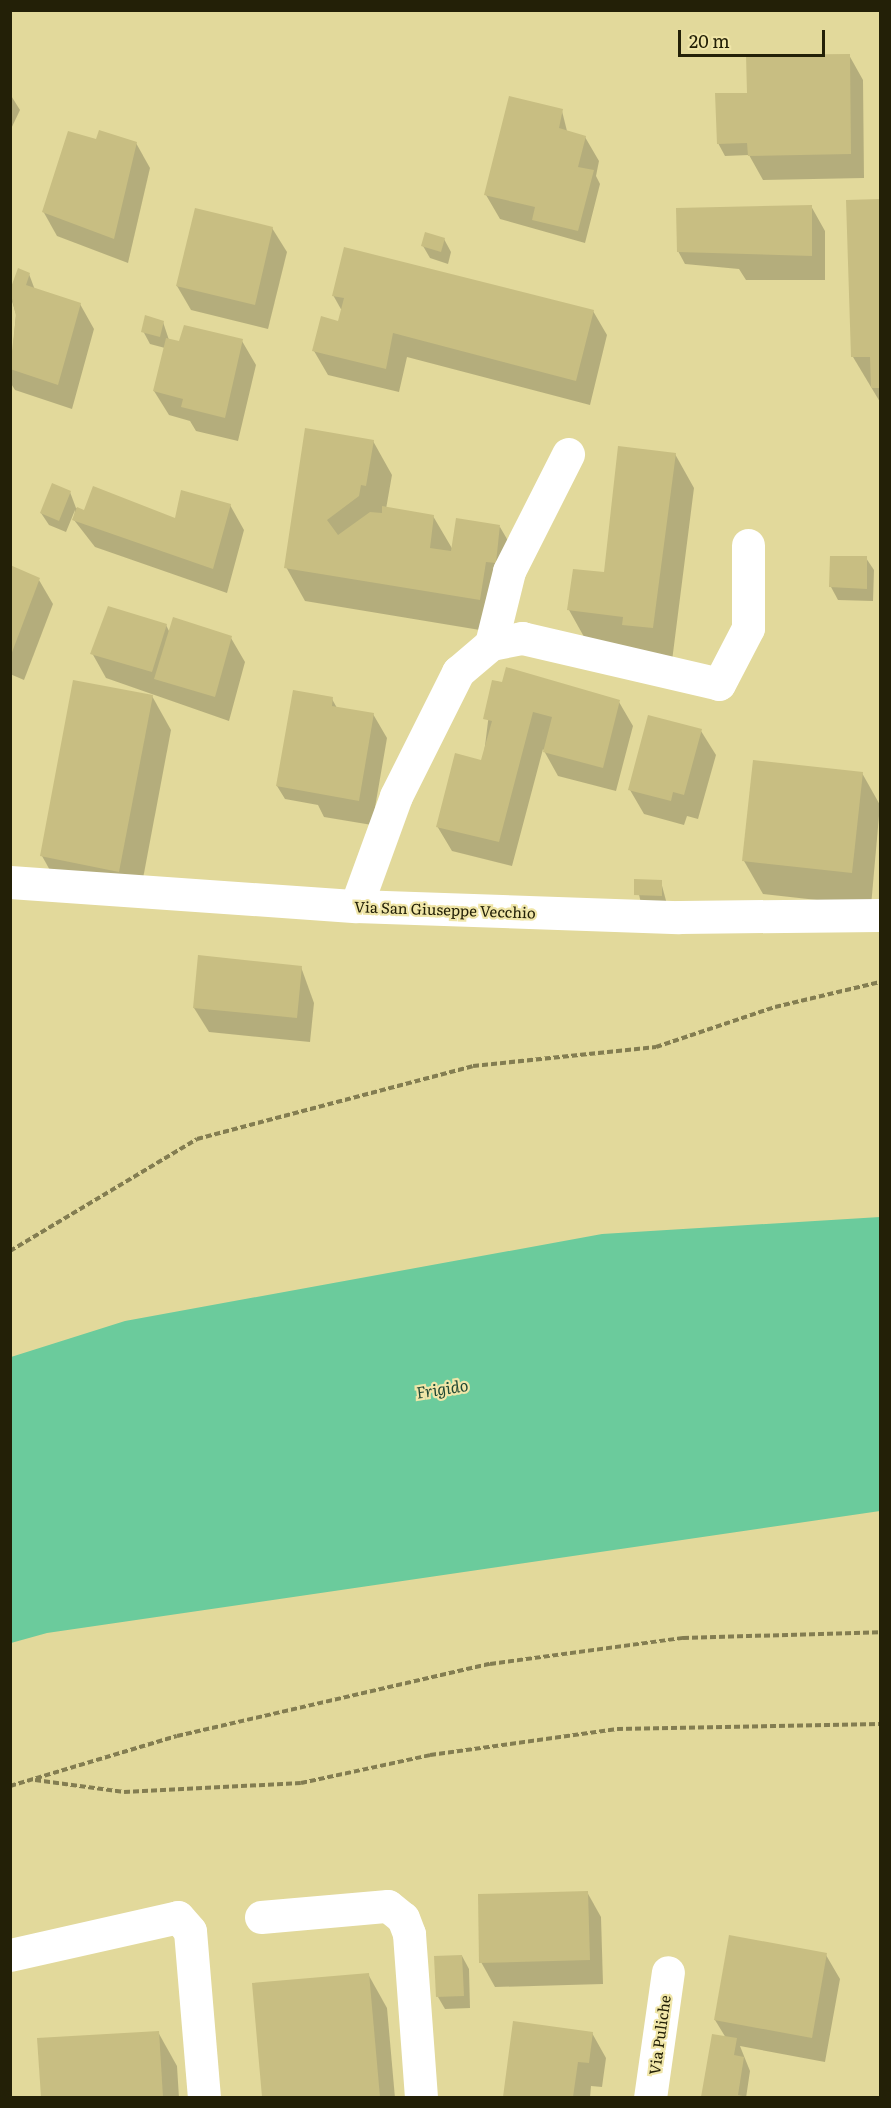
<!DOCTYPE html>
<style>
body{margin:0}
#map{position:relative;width:891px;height:2108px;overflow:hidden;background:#e2d99b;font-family:Literata,serif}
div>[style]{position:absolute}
.water>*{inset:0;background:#6bcb9c}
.shadow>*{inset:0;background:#0003}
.building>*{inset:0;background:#c8be82}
.path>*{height:4px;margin-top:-2px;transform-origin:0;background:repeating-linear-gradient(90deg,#837d51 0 6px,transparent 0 9px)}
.minor>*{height:33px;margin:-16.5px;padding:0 16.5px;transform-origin:16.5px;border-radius:16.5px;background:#fff}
span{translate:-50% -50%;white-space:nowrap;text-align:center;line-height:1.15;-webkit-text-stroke:4.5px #f0e6a8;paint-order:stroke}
.street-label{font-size:15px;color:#232007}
.water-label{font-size:16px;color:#1f4834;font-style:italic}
.frame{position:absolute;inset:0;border:12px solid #232007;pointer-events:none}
.scale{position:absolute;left:678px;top:30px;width:147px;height:27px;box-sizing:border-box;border:3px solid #232007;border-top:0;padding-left:8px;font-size:18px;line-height:21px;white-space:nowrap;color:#232007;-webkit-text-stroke:4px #f0e6a8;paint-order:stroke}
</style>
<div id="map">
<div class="water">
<div style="clip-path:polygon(880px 1217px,880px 1511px,47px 1633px,11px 1643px,11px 1357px,125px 1321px,602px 1234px)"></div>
</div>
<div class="shadow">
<div style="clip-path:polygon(849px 55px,863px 80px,864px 178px,763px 180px,749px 155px,725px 156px,718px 143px,746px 94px)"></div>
<div style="clip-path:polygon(10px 94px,20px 110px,10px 131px)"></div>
<div style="clip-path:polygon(562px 111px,567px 131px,585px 137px,599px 161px,596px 176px,600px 184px,585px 243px,500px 219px,486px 195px)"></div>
<div style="clip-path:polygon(97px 141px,136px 143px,150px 168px,128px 263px,57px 236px,43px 211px)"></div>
<div style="clip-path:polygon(880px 200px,880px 402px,853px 357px,847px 201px)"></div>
<div style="clip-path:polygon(811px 206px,825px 231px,825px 280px,746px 280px,739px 269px,685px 264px,678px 251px)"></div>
<div style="clip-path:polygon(272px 228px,287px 252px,268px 329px,191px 310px,177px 286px)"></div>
<div style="clip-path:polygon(444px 239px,451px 252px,448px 264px,430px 258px,423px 246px)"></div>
<div style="clip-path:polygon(19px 270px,29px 274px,35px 290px,80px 304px,94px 329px,72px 409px,15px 390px,10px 382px,16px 314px,10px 295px)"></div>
<div style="clip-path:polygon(333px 295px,593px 311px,607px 335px,590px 405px,407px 357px,399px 392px,328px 375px,314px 351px,339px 323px,342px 311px)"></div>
<div style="clip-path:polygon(163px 322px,169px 340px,180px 343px,242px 341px,256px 365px,238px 441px,196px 431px,190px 421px,169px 415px,154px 391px,165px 348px,150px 344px,143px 331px)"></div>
<div style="clip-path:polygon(373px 441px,392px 475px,386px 509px,433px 516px,453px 550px,500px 527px,519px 560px,498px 633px,305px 601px,286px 567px)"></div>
<div style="clip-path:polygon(675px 454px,694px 488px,672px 661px,588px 644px,569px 610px,605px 574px)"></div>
<div style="clip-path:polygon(70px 492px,76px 508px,83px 511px,176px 520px,230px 505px,244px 530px,227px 593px,95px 547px,74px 520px,75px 510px,66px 532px,49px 525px,41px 513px)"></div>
<div style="clip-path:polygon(866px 558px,874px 570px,873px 601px,838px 600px,831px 587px)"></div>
<div style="clip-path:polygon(10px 567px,39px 580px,53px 604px,24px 680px,10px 674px)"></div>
<div style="clip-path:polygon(166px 625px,170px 633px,231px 638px,245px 662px,229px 721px,106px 678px,92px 653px)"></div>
<div style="clip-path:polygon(493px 681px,619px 702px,633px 726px,616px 791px,558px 776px,543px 749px,512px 866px,452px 851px,437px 826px,483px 762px)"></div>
<div style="clip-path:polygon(152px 696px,171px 730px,138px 905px,61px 890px,42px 856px)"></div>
<div style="clip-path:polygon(332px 699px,337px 708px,373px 714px,387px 738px,372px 825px,324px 817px,318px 805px,285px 799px,277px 786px)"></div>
<div style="clip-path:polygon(701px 731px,716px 755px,698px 819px,687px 816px,684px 825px,644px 814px,630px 790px)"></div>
<div style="clip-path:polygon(862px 773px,880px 805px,871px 906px,763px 894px,744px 861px)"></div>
<div style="clip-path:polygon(636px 881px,661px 882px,668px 908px,642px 908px)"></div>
<div style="clip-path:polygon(301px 967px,314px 1003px,310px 1042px,209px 1032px,194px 1008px)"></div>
<div style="clip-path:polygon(587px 1892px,601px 1917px,603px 1984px,495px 1987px,481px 1962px)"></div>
<div style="clip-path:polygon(826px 1955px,840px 1979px,825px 2062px,740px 2046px,750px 2071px,746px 2098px,703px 2098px,713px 2036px,726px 2038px,715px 2020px)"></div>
<div style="clip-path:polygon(462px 1956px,469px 1969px,470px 2008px,445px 2009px,438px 1997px)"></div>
<div style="clip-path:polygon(368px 1974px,387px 2008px,395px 2098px,263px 2098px,253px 1984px)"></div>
<div style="clip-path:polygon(515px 2023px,592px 2033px,606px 2058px,602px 2087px,591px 2086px,590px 2098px,505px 2098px)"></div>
<div style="clip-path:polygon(158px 2032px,177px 2066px,179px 2098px,42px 2098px,38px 2040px)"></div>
</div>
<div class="building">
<div style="clip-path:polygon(850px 54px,851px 154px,748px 156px,747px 143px,717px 144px,715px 93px,747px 93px,746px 55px)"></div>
<div style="clip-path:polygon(509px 96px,563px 109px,559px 128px,586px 136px,578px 167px,594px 170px,578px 231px,532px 220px,535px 207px,484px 195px)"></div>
<div style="clip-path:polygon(99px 130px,137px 142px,114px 239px,42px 212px,68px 131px,96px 139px)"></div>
<div style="clip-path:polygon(880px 199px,880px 388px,871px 388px,870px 357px,851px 357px,846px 200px)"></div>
<div style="clip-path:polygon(812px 205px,812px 256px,677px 252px,676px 208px)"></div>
<div style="clip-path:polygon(195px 208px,273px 227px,255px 305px,176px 286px)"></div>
<div style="clip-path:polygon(425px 232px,445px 238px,441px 252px,421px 246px)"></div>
<div style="clip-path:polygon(344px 247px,594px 310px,576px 381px,393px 333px,386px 369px,312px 351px,321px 316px,338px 321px,344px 298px,332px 296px)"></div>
<div style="clip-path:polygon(18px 268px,30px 273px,26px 285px,81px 303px,58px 385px,10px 369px,16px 316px,10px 290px)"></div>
<div style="clip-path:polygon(145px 315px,164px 321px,160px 337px,141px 332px)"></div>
<div style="clip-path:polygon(184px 325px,243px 339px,225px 418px,181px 407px,183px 399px,153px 391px,166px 338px,179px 341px)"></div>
<div style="clip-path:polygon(305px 428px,374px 440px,366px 486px,361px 485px,359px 496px,327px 520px,338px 535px,370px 512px,382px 513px,382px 506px,434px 515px,430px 548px,451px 551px,456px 518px,500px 525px,496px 563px,486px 562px,480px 600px,284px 568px)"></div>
<div style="clip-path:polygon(618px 446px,676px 453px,653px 628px,622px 625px,623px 617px,567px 610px,573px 569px,604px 572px)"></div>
<div style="clip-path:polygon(52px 483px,71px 491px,59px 521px,40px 513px)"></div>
<div style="clip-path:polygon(93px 486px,175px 518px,181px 490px,231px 504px,213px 569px,72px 520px,77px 507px,84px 510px)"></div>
<div style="clip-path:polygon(830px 556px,867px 556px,867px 589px,829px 587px)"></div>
<div style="clip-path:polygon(10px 565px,40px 578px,11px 655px,10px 655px)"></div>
<div style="clip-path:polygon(108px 606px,167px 624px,152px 672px,90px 654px)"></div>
<div style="clip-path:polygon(173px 617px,232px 636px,215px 697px,154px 679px)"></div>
<div style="clip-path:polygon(506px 667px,620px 700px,603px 768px,543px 752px,552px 717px,533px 712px,499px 842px,436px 827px,455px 753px,481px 760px,492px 721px,483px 719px,492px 680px,502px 682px)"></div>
<div style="clip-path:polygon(73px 680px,153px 695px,119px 872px,40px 856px)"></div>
<div style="clip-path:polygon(293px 690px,333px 697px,332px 706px,374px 713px,359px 801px,276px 786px)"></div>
<div style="clip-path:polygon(648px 715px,702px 729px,684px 795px,673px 792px,671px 801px,628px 790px)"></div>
<div style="clip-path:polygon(753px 760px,863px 772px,852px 873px,742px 861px)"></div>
<div style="clip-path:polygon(634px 879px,662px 880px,662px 896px,634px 895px)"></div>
<div style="clip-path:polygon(198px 955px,302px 966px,297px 1018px,193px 1008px)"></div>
<div style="clip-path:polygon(588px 1891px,590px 1960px,479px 1963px,478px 1894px)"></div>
<div style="clip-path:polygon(729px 1935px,827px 1953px,812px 2038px,714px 2020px)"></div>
<div style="clip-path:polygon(462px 1955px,464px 1996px,436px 1997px,434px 1956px)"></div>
<div style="clip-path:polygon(369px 1973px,380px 2097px,262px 2097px,252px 1983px)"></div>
<div style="clip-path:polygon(513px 2021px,593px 2032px,589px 2063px,578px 2062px,573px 2097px,503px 2097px)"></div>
<div style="clip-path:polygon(159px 2031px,163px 2097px,41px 2097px,37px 2038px)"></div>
<div style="clip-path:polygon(712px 2034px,737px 2038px,734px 2055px,744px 2057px,738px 2095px,748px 2097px,701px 2097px)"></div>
</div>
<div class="path">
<div style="left:10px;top:1251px;width:218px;rotate:-30.9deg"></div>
<div style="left:197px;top:1139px;width:285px;rotate:-14.8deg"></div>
<div style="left:473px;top:1066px;width:184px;rotate:-5.9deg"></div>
<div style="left:656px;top:1047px;width:126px;rotate:-18.6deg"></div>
<div style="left:775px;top:1007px;width:108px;rotate:-13.4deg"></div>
<div style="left:35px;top:1780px;width:90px;rotate:7.7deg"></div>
<div style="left:124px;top:1792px;width:177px;rotate:-2.9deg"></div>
<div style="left:301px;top:1783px;width:132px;rotate:-12.2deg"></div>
<div style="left:430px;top:1755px;width:189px;rotate:-7.9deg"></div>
<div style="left:617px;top:1729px;width:263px;rotate:-1.1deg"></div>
<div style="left:10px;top:1786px;width:174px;rotate:-16.7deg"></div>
<div style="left:177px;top:1736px;width:321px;rotate:-13deg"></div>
<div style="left:490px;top:1664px;width:195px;rotate:-7.7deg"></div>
<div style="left:683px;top:1638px;width:197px;rotate:-1.7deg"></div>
</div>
<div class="minor">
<div style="left:491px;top:644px;width:75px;rotate:-76.1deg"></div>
<div style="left:509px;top:571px;width:131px;rotate:-63.2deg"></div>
<div style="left:10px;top:882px;width:347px;rotate:4deg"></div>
<div style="left:356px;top:906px;width:323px;rotate:2deg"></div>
<div style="left:679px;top:917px;width:201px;rotate:-0.6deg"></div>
<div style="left:356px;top:906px;width:117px;rotate:-70deg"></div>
<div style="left:396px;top:796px;width:139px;rotate:-63.4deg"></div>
<div style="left:458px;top:672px;width:43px;rotate:-40.3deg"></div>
<div style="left:491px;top:644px;width:32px;rotate:-11deg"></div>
<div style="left:522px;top:638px;width:202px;rotate:13.1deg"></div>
<div style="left:719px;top:684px;width:63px;rotate:-62.6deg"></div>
<div style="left:748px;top:628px;width:83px;rotate:-90deg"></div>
<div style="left:261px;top:1917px;width:127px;rotate:-5deg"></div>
<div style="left:388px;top:1906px;width:19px;rotate:39deg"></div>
<div style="left:403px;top:1918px;width:17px;rotate:69deg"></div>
<div style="left:409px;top:1934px;width:164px;rotate:85.8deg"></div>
<div style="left:10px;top:1955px;width:172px;rotate:-12.7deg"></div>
<div style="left:178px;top:1917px;width:18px;rotate:49deg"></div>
<div style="left:190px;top:1931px;width:168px;rotate:85.2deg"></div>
<div style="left:650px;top:2098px;width:127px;rotate:-81.9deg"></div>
</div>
<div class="street-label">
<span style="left:445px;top:909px;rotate:2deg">Via San Giuseppe Vecchio</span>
<span style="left:659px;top:2035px;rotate:-82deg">Via Puliche</span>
</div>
<div class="water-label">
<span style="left:442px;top:1388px;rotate:-9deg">Frigido</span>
</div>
<div class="frame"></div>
<div class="scale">20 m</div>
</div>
